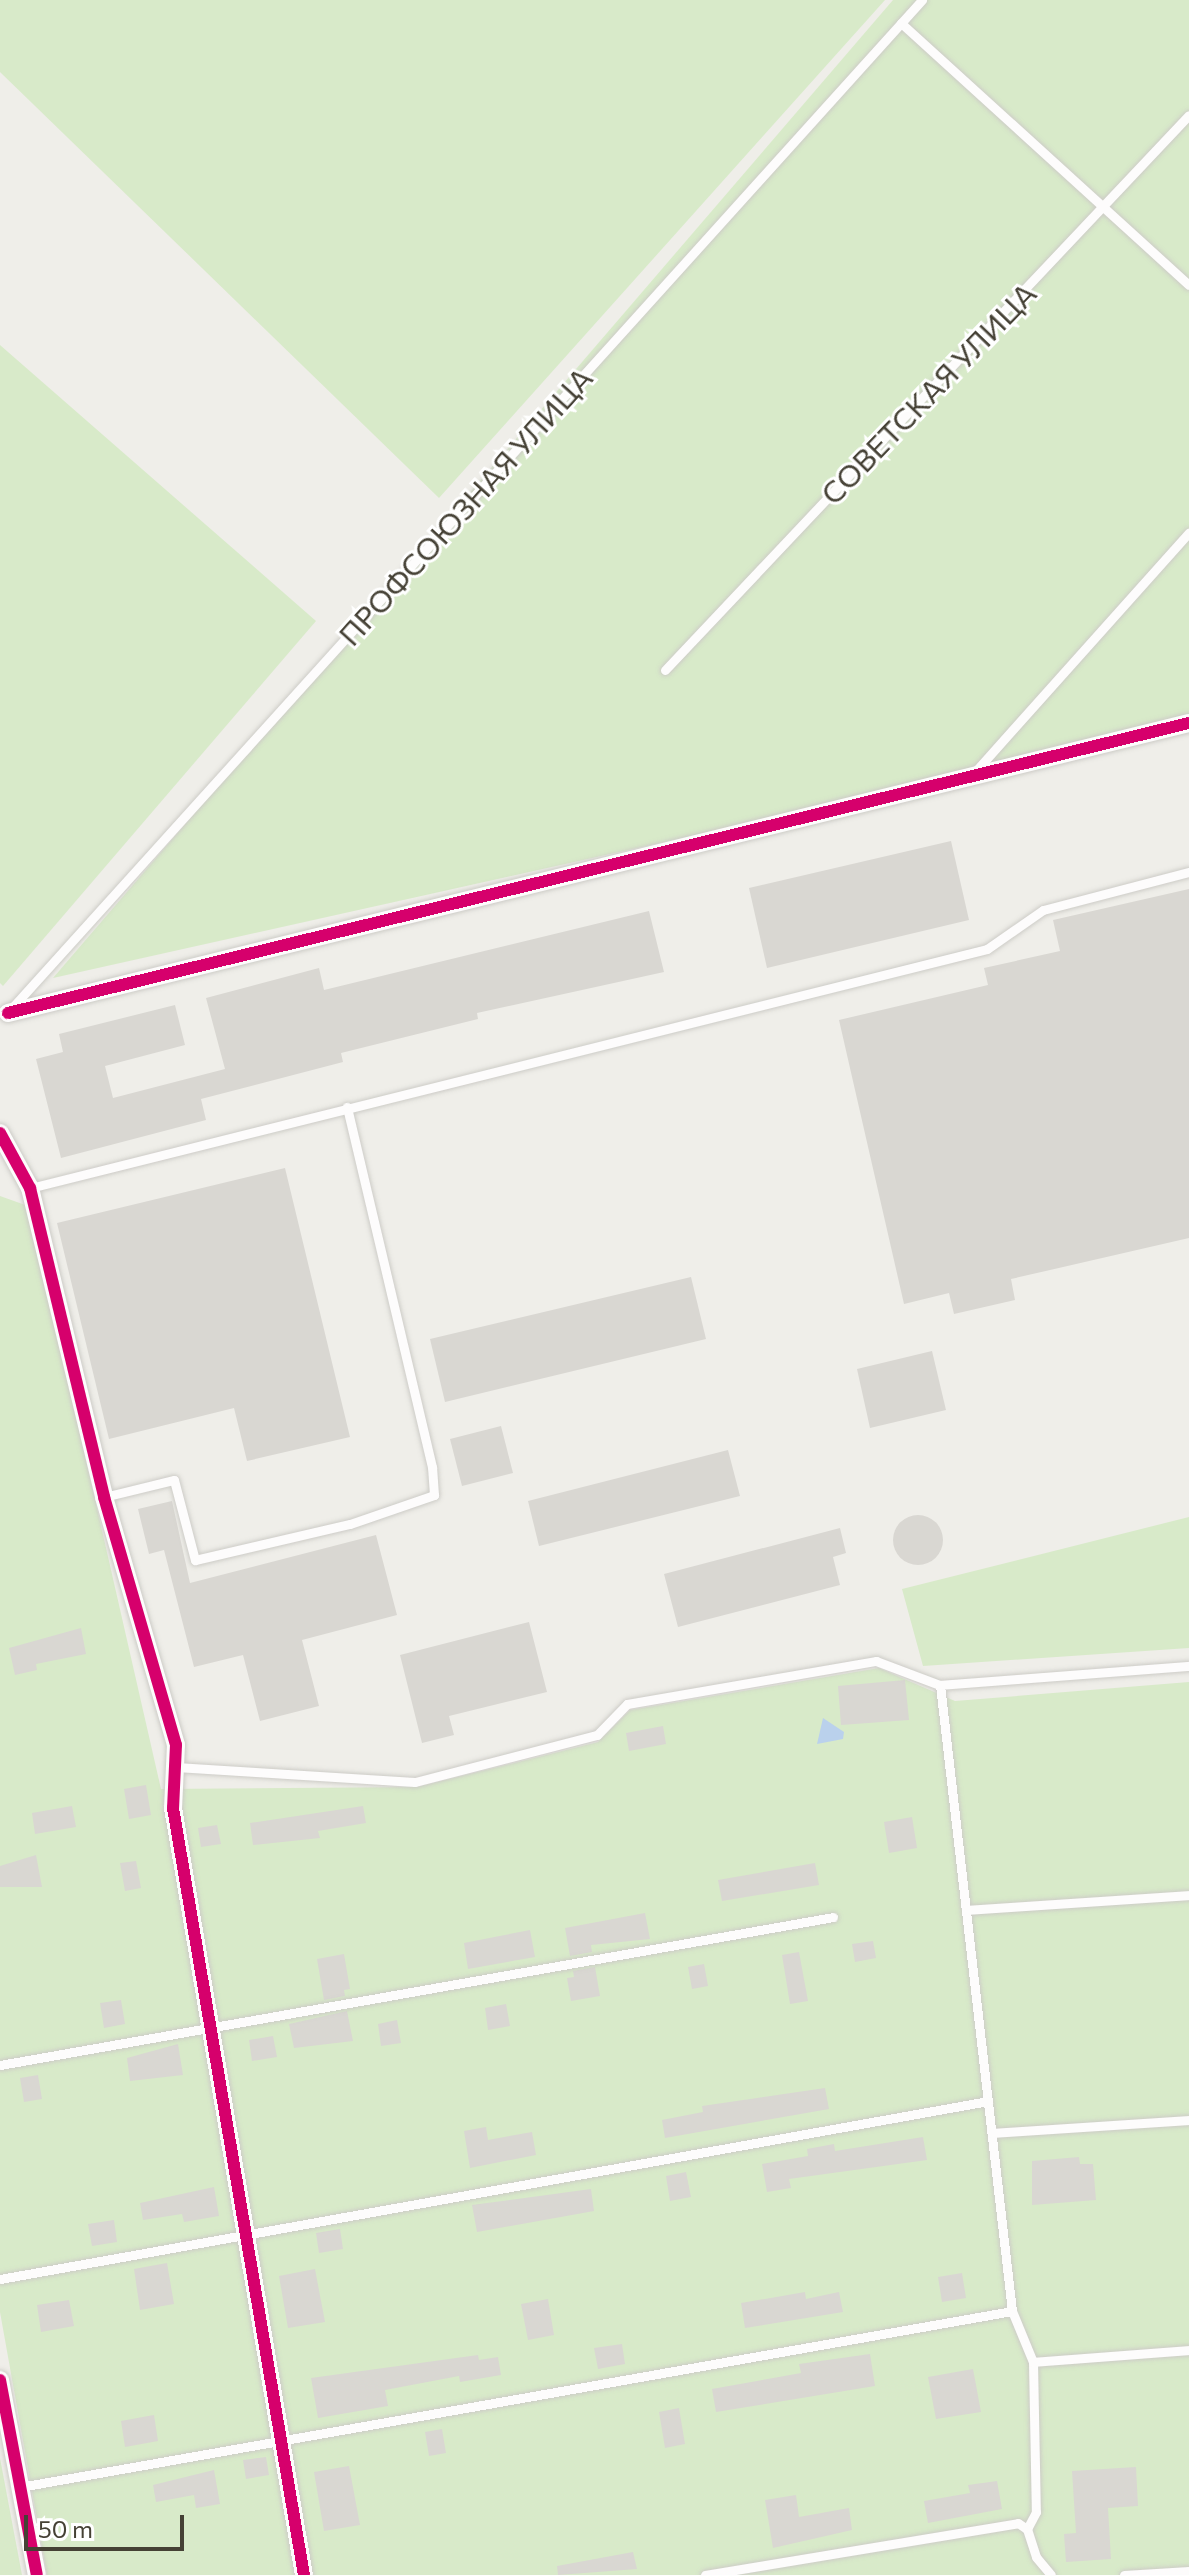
<!DOCTYPE html>
<meta charset="utf-8">
<style>
body{margin:0}
#map{position:relative;width:1189px;height:2575px;overflow:hidden;background:#efeee9;font-family:Commissioner,sans-serif}
div>[style]{position:absolute}
.green>*{inset:0;background:#d8eac9}
.water>*{inset:0;background:#bad1ec}
.building>*{inset:0;background:#d9d7d2}
.round{border-radius:50%}
.roads{filter:drop-shadow(0 0 2px #cdccc7) drop-shadow(0 0 2px #cdccc7)}
.service>*{height:9px;margin:-4.5px;padding:0 4.5px;transform-origin:4.5px;border-radius:4.5px;background:#fdfcfc}
.minor>*{height:18px;margin:-9px;padding:0 9px;transform-origin:9px;border-radius:9px;background:#fdfcfc}
.cycleway>*{height:12px;margin:-6px;padding:0 6px;transform-origin:6px;border-radius:6px;background:#d6006c}
span{translate:-50% -50%;white-space:nowrap;text-align:center;line-height:1.15;-webkit-text-stroke:6px #fff;paint-order:stroke}
.street-label{font-size:30px;color:#454135}
.scale{position:absolute;left:24px;top:2515px;width:160px;height:36px;box-sizing:border-box;border:4px solid #454135;border-top:0;padding-left:10px;font-size:24px;line-height:28px;white-space:nowrap;color:#454135;-webkit-text-stroke:6px #fff;paint-order:stroke}
</style>
<div id="map">
<div class="green">
<div style="clip-path:polygon(0 0,885px 0,439px 498px,0 72px)"></div>
<div style="clip-path:polygon(893px 0,1189px 0,1189px 725px,53px 978px)"></div>
<div style="clip-path:polygon(0 345px,316px 621px,3px 986px,0 983px)"></div>
<div style="clip-path:polygon(0 1196px,28px 1206px,161px 1789px,417px 1787px,598px 1742px,630px 1710px,879px 1668px,955px 1701px,1189px 1682px,1189px 2575px,47px 2575px,0 2312px)"></div>
<div style="clip-path:polygon(1189px 1517px,1189px 1648px,923px 1666px,902px 1589px)"></div>
<div style="clip-path:polygon(0 2458px,22px 2575px,0 2575px)"></div>
</div>
<div class="water">
<div style="clip-path:polygon(823px 1718px,844px 1732px,843px 1739px,817px 1744px)"></div>
</div>
<div class="building">
<div style="clip-path:polygon(951px 841px,969px 920px,767px 968px,749px 888px)"></div>
<div style="clip-path:polygon(1189px 889px,1189px 1238px,1011px 1279px,1015px 1300px,954px 1314px,949px 1293px,904px 1304px,839px 1020px,988px 985px,984px 968px,1060px 951px,1053px 920px)"></div>
<div style="clip-path:polygon(649px 911px,664px 972px,477px 1013px,478px 1019px,341px 1053px,343px 1062px,201px 1099px,206px 1120px,61px 1158px,36px 1059px,63px 1052px,59px 1034px,175px 1005px,185px 1045px,105px 1066px,113px 1098px,225px 1069px,206px 998px,319px 968px,324px 990px)"></div>
<div style="clip-path:polygon(285px 1168px,350px 1437px,247px 1461px,234px 1408px,109px 1439px,57px 1223px)"></div>
<div style="clip-path:polygon(691px 1277px,706px 1339px,445px 1402px,430px 1339px)"></div>
<div style="clip-path:polygon(932px 1351px,946px 1410px,870px 1428px,857px 1369px)"></div>
<div style="clip-path:polygon(501px 1426px,513px 1473px,462px 1486px,450px 1439px)"></div>
<div style="clip-path:polygon(728px 1450px,740px 1496px,539px 1546px,528px 1501px)"></div>
<div style="clip-path:polygon(172px 1501px,190px 1583px,376px 1535px,397px 1615px,302px 1640px,319px 1706px,260px 1721px,243px 1655px,194px 1667px,164px 1550px,149px 1554px,138px 1509px)"></div>
<div class="round" style="left:893px;top:1515px;width:50px;height:50px"></div>
<div style="clip-path:polygon(840px 1528px,846px 1553px,833px 1557px,840px 1585px,678px 1627px,664px 1574px)"></div>
<div style="clip-path:polygon(529px 1622px,547px 1692px,449px 1716px,454px 1735px,422px 1743px,400px 1655px)"></div>
<div style="clip-path:polygon(81px 1628px,86px 1654px,36px 1664px,37px 1670px,15px 1675px,9px 1648px)"></div>
<div style="clip-path:polygon(905px 1680px,909px 1720px,841px 1725px,838px 1686px)"></div>
<div style="clip-path:polygon(663px 1726px,666px 1744px,629px 1751px,626px 1733px)"></div>
<div style="clip-path:polygon(146px 1785px,151px 1815px,129px 1819px,124px 1789px)"></div>
<div style="clip-path:polygon(72px 1806px,76px 1827px,35px 1834px,32px 1813px)"></div>
<div style="clip-path:polygon(363px 1806px,366px 1823px,318px 1831px,320px 1838px,253px 1845px,250px 1823px)"></div>
<div style="clip-path:polygon(912px 1817px,917px 1848px,889px 1853px,884px 1822px)"></div>
<div style="clip-path:polygon(217px 1825px,221px 1844px,201px 1847px,198px 1828px)"></div>
<div style="clip-path:polygon(36px 1855px,42px 1887px,0 1887px,0 1866px)"></div>
<div style="clip-path:polygon(136px 1861px,141px 1888px,125px 1891px,120px 1863px)"></div>
<div style="clip-path:polygon(815px 1863px,819px 1885px,722px 1901px,718px 1880px)"></div>
<div style="clip-path:polygon(645px 1913px,650px 1939px,591px 1945px,592px 1952px,570px 1956px,565px 1928px)"></div>
<div style="clip-path:polygon(530px 1930px,535px 1957px,468px 1969px,464px 1943px)"></div>
<div style="clip-path:polygon(873px 1941px,876px 1958px,855px 1962px,852px 1944px)"></div>
<div style="clip-path:polygon(799px 1952px,808px 2001px,790px 2004px,782px 1955px)"></div>
<div style="clip-path:polygon(344px 1954px,350px 1989px,344px 1990px,345px 1996px,324px 2000px,317px 1959px)"></div>
<div style="clip-path:polygon(704px 1964px,708px 1986px,692px 1989px,688px 1967px)"></div>
<div style="clip-path:polygon(595px 1967px,600px 1996px,571px 2001px,567px 1978px,574px 1977px,573px 1971px)"></div>
<div style="clip-path:polygon(121px 2000px,125px 2024px,104px 2028px,100px 2003px)"></div>
<div style="clip-path:polygon(506px 2004px,510px 2026px,488px 2030px,485px 2008px)"></div>
<div style="clip-path:polygon(347px 2011px,353px 2041px,294px 2048px,289px 2024px)"></div>
<div style="clip-path:polygon(397px 2020px,401px 2043px,381px 2046px,378px 2024px)"></div>
<div style="clip-path:polygon(273px 2036px,277px 2057px,252px 2061px,249px 2040px)"></div>
<div style="clip-path:polygon(178px 2044px,183px 2075px,130px 2081px,127px 2058px)"></div>
<div style="clip-path:polygon(38px 2075px,42px 2099px,24px 2102px,20px 2078px)"></div>
<div style="clip-path:polygon(825px 2088px,829px 2109px,665px 2138px,662px 2120px,703px 2112px,702px 2106px)"></div>
<div style="clip-path:polygon(486px 2127px,488px 2140px,532px 2132px,536px 2155px,470px 2168px,464px 2131px)"></div>
<div style="clip-path:polygon(923px 2137px,927px 2160px,789px 2179px,791px 2188px,767px 2192px,762px 2164px,808px 2156px,807px 2149px,834px 2144px,835px 2151px)"></div>
<div style="clip-path:polygon(1079px 2157px,1080px 2164px,1093px 2164px,1096px 2200px,1032px 2205px,1032px 2161px)"></div>
<div style="clip-path:polygon(686px 2172px,691px 2197px,670px 2201px,666px 2176px)"></div>
<div style="clip-path:polygon(214px 2187px,219px 2216px,184px 2222px,182px 2214px,143px 2220px,140px 2203px)"></div>
<div style="clip-path:polygon(591px 2189px,594px 2211px,477px 2232px,472px 2205px)"></div>
<div style="clip-path:polygon(114px 2220px,117px 2242px,92px 2246px,88px 2224px)"></div>
<div style="clip-path:polygon(340px 2229px,343px 2249px,319px 2253px,316px 2233px)"></div>
<div style="clip-path:polygon(167px 2263px,174px 2304px,140px 2310px,134px 2269px)"></div>
<div style="clip-path:polygon(315px 2269px,325px 2322px,288px 2328px,279px 2276px)"></div>
<div style="clip-path:polygon(962px 2273px,966px 2298px,942px 2302px,938px 2277px)"></div>
<div style="clip-path:polygon(805px 2292px,806px 2299px,839px 2292px,843px 2312px,745px 2328px,741px 2303px)"></div>
<div style="clip-path:polygon(548px 2299px,554px 2335px,528px 2340px,521px 2304px)"></div>
<div style="clip-path:polygon(69px 2300px,74px 2326px,41px 2332px,37px 2305px)"></div>
<div style="clip-path:polygon(622px 2344px,625px 2364px,598px 2369px,594px 2348px)"></div>
<div style="clip-path:polygon(870px 2354px,875px 2386px,716px 2412px,712px 2389px,801px 2373px,799px 2364px)"></div>
<div style="clip-path:polygon(478px 2355px,479px 2360px,498px 2357px,501px 2375px,460px 2382px,459px 2376px,385px 2390px,388px 2406px,318px 2418px,311px 2378px)"></div>
<div style="clip-path:polygon(973px 2369px,981px 2412px,936px 2419px,928px 2377px)"></div>
<div style="clip-path:polygon(679px 2408px,685px 2444px,665px 2448px,659px 2412px)"></div>
<div style="clip-path:polygon(154px 2415px,158px 2441px,125px 2447px,121px 2421px)"></div>
<div style="clip-path:polygon(442px 2429px,446px 2453px,429px 2456px,425px 2432px)"></div>
<div style="clip-path:polygon(266px 2457px,269px 2475px,246px 2479px,243px 2460px)"></div>
<div style="clip-path:polygon(349px 2466px,360px 2525px,324px 2531px,314px 2472px)"></div>
<div style="clip-path:polygon(1136px 2467px,1138px 2506px,1108px 2508px,1111px 2559px,1066px 2562px,1064px 2534px,1076px 2533px,1072px 2471px)"></div>
<div style="clip-path:polygon(214px 2470px,220px 2504px,196px 2508px,194px 2495px,156px 2502px,153px 2485px)"></div>
<div style="clip-path:polygon(997px 2481px,1002px 2509px,928px 2523px,924px 2501px,970px 2493px,968px 2485px)"></div>
<div style="clip-path:polygon(796px 2495px,799px 2517px,849px 2508px,852px 2530px,773px 2548px,765px 2500px)"></div>
<div style="clip-path:polygon(633px 2552px,637px 2569px,558px 2575px,557px 2566px)"></div>
</div>
<div class="roads">
<div class="service">
<div style="left:901px;top:23px;width:389px;rotate:42.3deg"></div>
<div style="left:665px;top:670px;width:763px;rotate:-46.65deg"></div>
<div style="left:973px;top:774px;width:324px;rotate:-48.2deg"></div>
<div style="left:10px;top:1010px;width:1361px;rotate:-47.92deg"></div>
<div style="left:30px;top:1188px;width:986px;rotate:-14.02deg"></div>
<div style="left:987px;top:949px;width:68px;rotate:-34.9deg"></div>
<div style="left:1043px;top:910px;width:151px;rotate:-14.6deg"></div>
<div style="left:104px;top:1497px;width:72px;rotate:-13.7deg"></div>
<div style="left:174px;top:1480px;width:83px;rotate:75.3deg"></div>
<div style="left:195px;top:1560px;width:159px;rotate:-13.1deg"></div>
<div style="left:350px;top:1524px;width:89px;rotate:-19deg"></div>
<div style="left:434px;top:1495px;width:28px;rotate:-94deg"></div>
<div style="left:432px;top:1467px;width:370px;rotate:-103.3deg"></div>
<div style="left:940px;top:1685px;width:630px;rotate:83.44deg"></div>
<div style="left:1012px;top:2311px;width:55px;rotate:67.6deg"></div>
<div style="left:1033px;top:2362px;width:150px;rotate:88.9deg"></div>
<div style="left:1036px;top:2512px;width:19px;rotate:118deg"></div>
<div style="left:176px;top:1767px;width:239px;rotate:3.6deg"></div>
<div style="left:415px;top:1782px;width:188px;rotate:-14.5deg"></div>
<div style="left:597px;top:1735px;width:43px;rotate:-45.9deg"></div>
<div style="left:627px;top:1704px;width:253px;rotate:-9.8deg"></div>
<div style="left:876px;top:1661px;width:68px;rotate:20.6deg"></div>
<div style="left:940px;top:1685px;width:250px;rotate:-4.4deg"></div>
<div style="left:966px;top:1910px;width:224px;rotate:-3.8deg"></div>
<div style="left:0;top:2065px;width:846px;rotate:-10.07deg"></div>
<div style="left:992px;top:2133px;width:197px;rotate:-3.8deg"></div>
<div style="left:0;top:2279px;width:1004px;rotate:-10.21deg"></div>
<div style="left:1033px;top:2362px;width:156px;rotate:-4.4deg"></div>
<div style="left:20px;top:2487px;width:1007px;rotate:-10.06deg"></div>
<div style="left:705px;top:2575px;width:317px;rotate:-9.4deg"></div>
<div style="left:1018px;top:2523px;width:11px;rotate:34deg"></div>
<div style="left:1027px;top:2529px;width:29px;rotate:72deg"></div>
<div style="left:1036px;top:2557px;width:23px;rotate:50deg"></div>
<div style="left:1124px;top:2575px;width:65px;rotate:-3.5deg"></div>
</div>
<div class="minor">
<div style="left:8px;top:1013px;width:1216px;rotate:-13.8deg"></div>
<div style="left:0;top:1133px;width:63px;rotate:61.4deg"></div>
<div style="left:30px;top:1188px;width:318px;rotate:76.5deg"></div>
<div style="left:104px;top:1497px;width:258px;rotate:73.8deg"></div>
<div style="left:176px;top:1745px;width:63px;rotate:92.7deg"></div>
<div style="left:173px;top:1808px;width:778px;rotate:80.31deg"></div>
<div style="left:0;top:2380px;width:198px;rotate:79.3deg"></div>
</div>
</div>
<div class="cycleway">
<div style="left:8px;top:1013px;width:1216px;rotate:-13.8deg"></div>
<div style="left:0;top:1133px;width:63px;rotate:61.4deg"></div>
<div style="left:30px;top:1188px;width:318px;rotate:76.5deg"></div>
<div style="left:104px;top:1497px;width:258px;rotate:73.8deg"></div>
<div style="left:176px;top:1745px;width:63px;rotate:92.7deg"></div>
<div style="left:173px;top:1808px;width:778px;rotate:80.31deg"></div>
<div style="left:0;top:2380px;width:198px;rotate:79.3deg"></div>
</div>
<div class="street-label">
<span style="left:928px;top:393px;rotate:-46deg">СОВЕТСКАЯ УЛИЦА</span>
<span style="left:465px;top:506px;rotate:-48deg">ПРОФСОЮЗНАЯ УЛИЦА</span>
</div>
<div class="scale">50 m</div>
</div>
